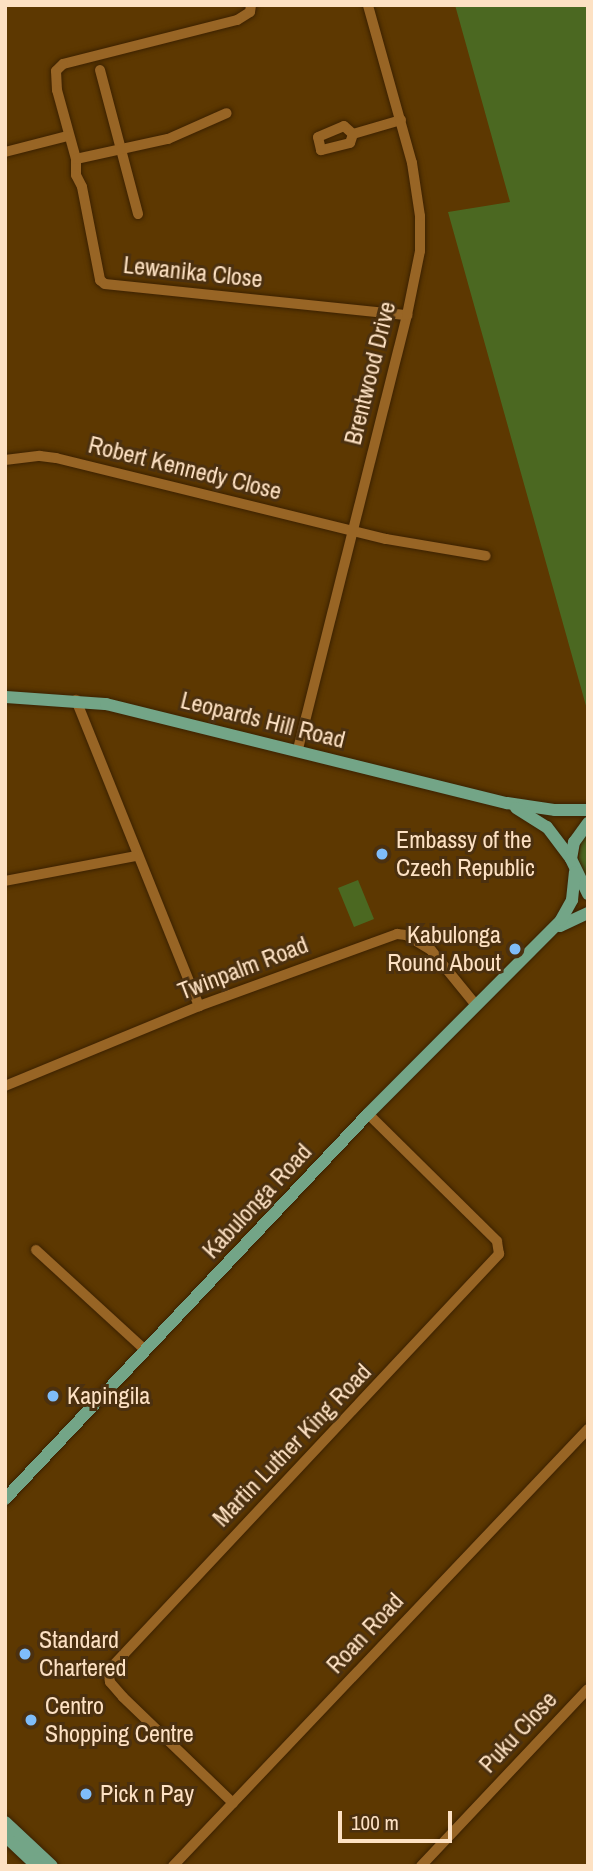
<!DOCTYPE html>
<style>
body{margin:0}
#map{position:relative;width:593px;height:1871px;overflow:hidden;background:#5d3801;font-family:"Archivo Narrow",sans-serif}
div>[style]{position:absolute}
.green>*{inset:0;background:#4b6821}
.roads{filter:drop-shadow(0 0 2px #3b2100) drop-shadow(0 0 2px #3b2100)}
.minor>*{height:10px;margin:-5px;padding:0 5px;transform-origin:5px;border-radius:5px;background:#986525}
.major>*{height:12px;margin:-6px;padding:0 6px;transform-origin:6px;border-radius:6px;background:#73a587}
.dots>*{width:19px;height:19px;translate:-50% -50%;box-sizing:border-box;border:4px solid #4b300f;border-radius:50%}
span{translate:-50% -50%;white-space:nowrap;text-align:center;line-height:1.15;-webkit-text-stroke:6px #4b300f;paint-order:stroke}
.street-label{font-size:24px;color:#fde1c3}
.poi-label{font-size:24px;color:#fde1c3}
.left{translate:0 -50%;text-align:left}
.right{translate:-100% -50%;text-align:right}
.frame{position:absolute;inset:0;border:7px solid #fde1c3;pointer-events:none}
.scale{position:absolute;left:338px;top:1811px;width:114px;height:32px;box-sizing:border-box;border:4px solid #fde1c3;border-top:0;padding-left:9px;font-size:21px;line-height:24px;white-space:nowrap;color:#fde1c3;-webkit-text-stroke:5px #4b300f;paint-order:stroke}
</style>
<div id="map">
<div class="green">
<div style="clip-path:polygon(455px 5px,588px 5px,588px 713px,448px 212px,510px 202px)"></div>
<div style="clip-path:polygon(588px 830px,588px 888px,578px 863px,581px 842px)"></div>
<div style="clip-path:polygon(358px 880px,374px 919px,354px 927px,338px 888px)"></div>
</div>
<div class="roads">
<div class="minor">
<div style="left:251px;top:5px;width:7px;rotate:98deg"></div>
<div style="left:250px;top:12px;width:15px;rotate:148deg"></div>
<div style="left:237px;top:20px;width:179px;rotate:165.8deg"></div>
<div style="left:63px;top:64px;width:10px;rotate:135deg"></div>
<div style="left:56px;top:71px;width:19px;rotate:87deg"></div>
<div style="left:57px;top:90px;width:72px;rotate:74.6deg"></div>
<div style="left:76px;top:159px;width:16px;rotate:90deg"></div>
<div style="left:76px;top:175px;width:13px;rotate:63deg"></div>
<div style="left:82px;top:187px;width:95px;rotate:79deg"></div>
<div style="left:100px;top:280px;width:6px;rotate:39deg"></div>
<div style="left:105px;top:284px;width:304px;rotate:5.9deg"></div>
<div style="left:100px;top:70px;width:149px;rotate:75.2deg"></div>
<div style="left:344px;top:126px;width:12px;rotate:42deg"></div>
<div style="left:353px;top:134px;width:9px;rotate:108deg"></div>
<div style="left:350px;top:143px;width:30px;rotate:166deg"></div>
<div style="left:321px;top:150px;width:13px;rotate:-103deg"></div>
<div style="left:318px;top:137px;width:28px;rotate:-23deg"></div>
<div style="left:353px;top:134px;width:50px;rotate:-16.3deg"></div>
<div style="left:5px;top:152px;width:65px;rotate:-14.3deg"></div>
<div style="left:76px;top:159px;width:94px;rotate:-12.3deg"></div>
<div style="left:168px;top:139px;width:64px;rotate:-23.8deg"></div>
<div style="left:5px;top:460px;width:35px;rotate:-7deg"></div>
<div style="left:40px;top:456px;width:16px;rotate:7deg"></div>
<div style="left:56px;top:458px;width:340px;rotate:13.8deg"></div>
<div style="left:386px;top:539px;width:101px;rotate:9.6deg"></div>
<div style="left:76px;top:700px;width:330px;rotate:68.1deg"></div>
<div style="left:298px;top:749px;width:447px;rotate:-75.9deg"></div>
<div style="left:407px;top:315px;width:65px;rotate:-78.5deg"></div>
<div style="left:420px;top:251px;width:35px;rotate:-90deg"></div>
<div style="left:420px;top:216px;width:54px;rotate:-98.6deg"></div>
<div style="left:412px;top:163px;width:164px;rotate:-105.6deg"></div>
<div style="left:5px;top:881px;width:133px;rotate:-10.8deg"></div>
<div style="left:5px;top:1086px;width:210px;rotate:-22.4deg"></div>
<div style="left:199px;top:1006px;width:211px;rotate:-20deg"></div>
<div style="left:397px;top:934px;width:9px;rotate:6deg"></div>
<div style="left:406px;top:935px;width:29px;rotate:31deg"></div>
<div style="left:431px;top:950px;width:70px;rotate:50.8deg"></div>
<div style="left:36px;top:1250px;width:148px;rotate:42.5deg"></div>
<div style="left:233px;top:1803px;width:153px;rotate:-136.1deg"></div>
<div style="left:123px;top:1697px;width:20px;rotate:-131deg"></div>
<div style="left:110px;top:1682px;width:11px;rotate:-100deg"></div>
<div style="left:108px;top:1671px;width:572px;rotate:-46.84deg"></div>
<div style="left:499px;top:1254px;width:13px;rotate:-99deg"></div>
<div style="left:497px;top:1241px;width:181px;rotate:-135.4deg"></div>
<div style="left:173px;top:1866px;width:603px;rotate:-46.48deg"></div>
<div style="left:421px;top:1866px;width:243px;rotate:-46.7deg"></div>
</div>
<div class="major">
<div style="left:5px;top:697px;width:101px;rotate:4deg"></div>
<div style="left:106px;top:704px;width:413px;rotate:13.9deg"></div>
<div style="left:507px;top:803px;width:49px;rotate:8.3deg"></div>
<div style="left:555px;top:810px;width:33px"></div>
<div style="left:516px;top:808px;width:36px;rotate:32deg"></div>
<div style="left:547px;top:827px;width:40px;rotate:53deg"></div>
<div style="left:588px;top:823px;width:24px;rotate:126deg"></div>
<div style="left:574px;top:842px;width:17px;rotate:100deg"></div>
<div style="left:571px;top:859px;width:39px;rotate:64deg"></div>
<div style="left:560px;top:926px;width:31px;rotate:-25deg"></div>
<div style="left:5px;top:1499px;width:529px;rotate:-46.68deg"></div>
<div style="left:368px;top:1114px;width:274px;rotate:-45.1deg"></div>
<div style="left:561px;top:920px;width:23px;rotate:-61deg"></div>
<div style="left:572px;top:900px;width:28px;rotate:-84deg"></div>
<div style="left:5px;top:1822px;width:64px;rotate:43.1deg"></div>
<div style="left:5px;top:1836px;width:44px;rotate:43.2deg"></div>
</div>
</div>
<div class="dots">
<div style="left:382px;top:854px;background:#7fbdfa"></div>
<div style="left:515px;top:949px;background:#7fbdfa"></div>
<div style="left:53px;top:1396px;background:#7fbdfa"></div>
<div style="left:25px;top:1654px;background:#7fbdfa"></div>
<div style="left:31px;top:1720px;background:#7fbdfa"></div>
<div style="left:86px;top:1794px;background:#7fbdfa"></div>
</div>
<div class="street-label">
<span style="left:193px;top:272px;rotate:6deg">Lewanika Close</span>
<span style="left:370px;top:373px;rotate:-76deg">Brentwood Drive</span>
<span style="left:185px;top:468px;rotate:14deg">Robert Kennedy Close</span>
<span style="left:263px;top:720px;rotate:14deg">Leopards Hill Road</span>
<span style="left:243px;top:968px;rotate:-21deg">Twinpalm Road</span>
<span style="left:257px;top:1201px;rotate:-47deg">Kabulonga Road</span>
<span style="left:292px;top:1445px;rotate:-46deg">Martin Luther King Road</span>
<span style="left:365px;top:1633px;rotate:-47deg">Roan Road</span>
<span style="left:518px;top:1732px;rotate:-47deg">Puku Close</span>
</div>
<div class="poi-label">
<span class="left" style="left:396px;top:854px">Embassy of the<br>Czech Republic</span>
<span class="right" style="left:501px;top:949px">Kabulonga<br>Round About</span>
<span class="left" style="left:67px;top:1396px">Kapingila</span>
<span class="left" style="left:39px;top:1654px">Standard<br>Chartered</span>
<span class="left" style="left:45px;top:1720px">Centro<br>Shopping Centre</span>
<span class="left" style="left:100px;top:1794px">Pick n Pay</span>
</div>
<div class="frame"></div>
<div class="scale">100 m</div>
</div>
